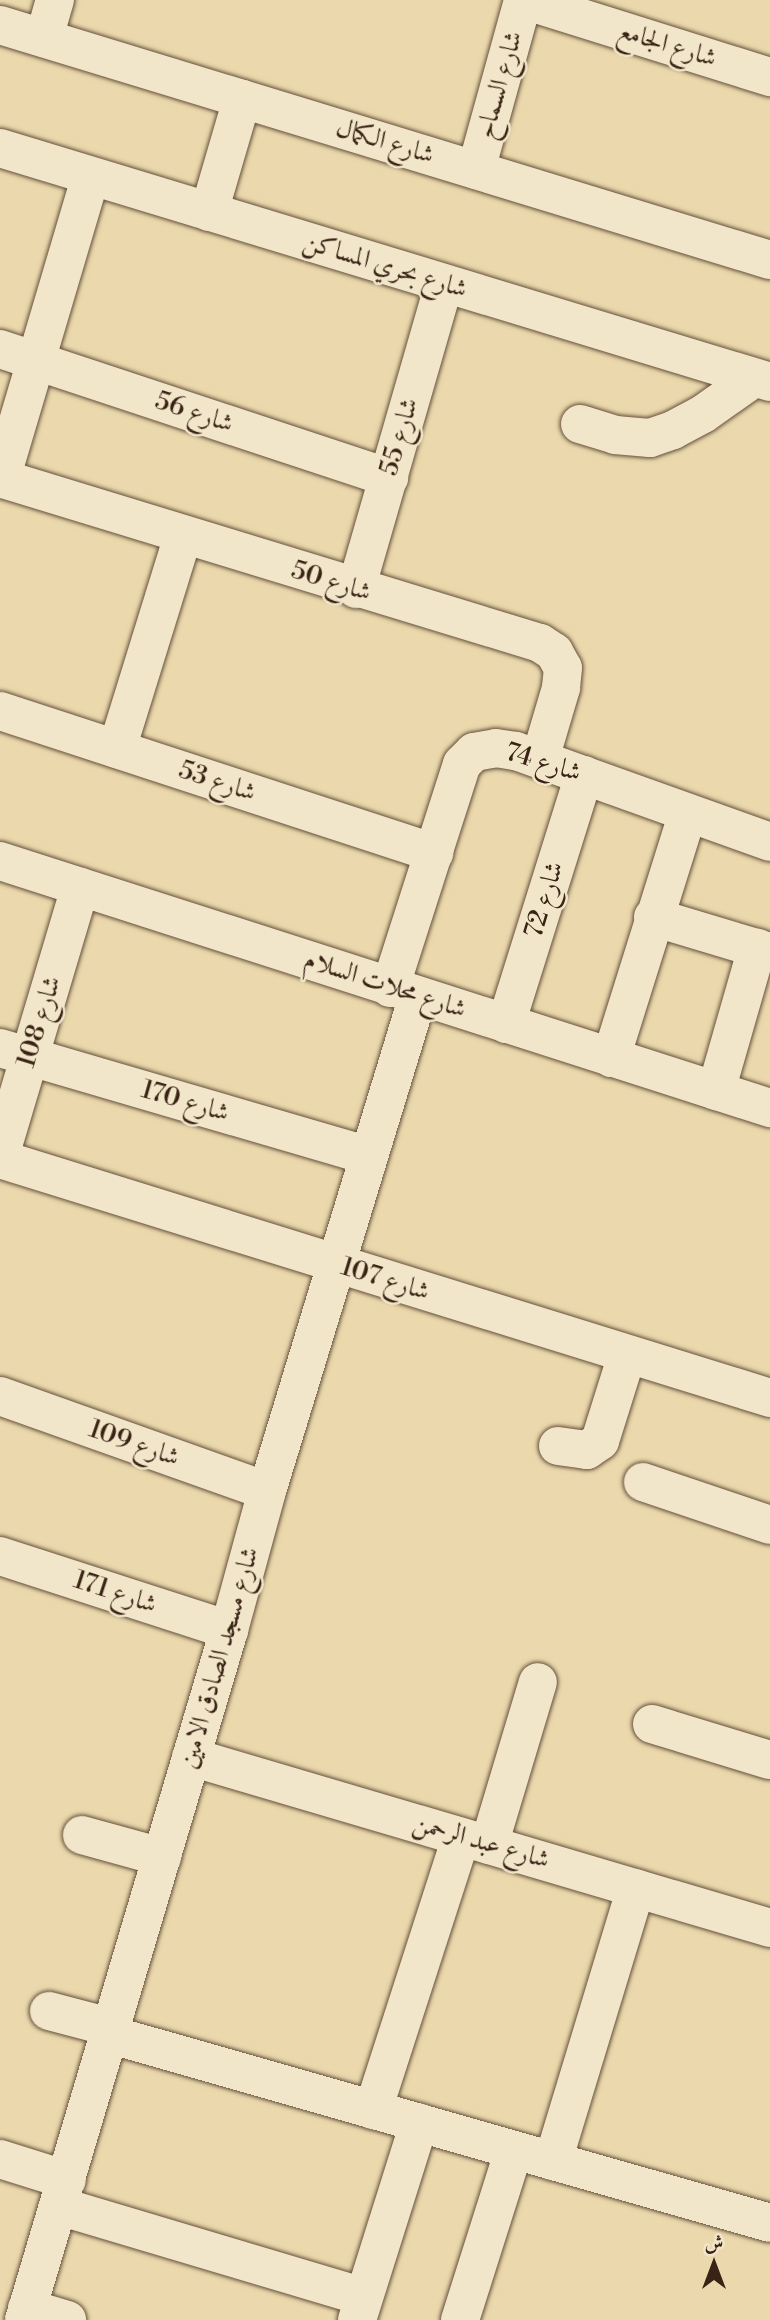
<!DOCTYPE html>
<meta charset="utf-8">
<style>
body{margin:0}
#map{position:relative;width:770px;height:2320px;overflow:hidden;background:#ebd9ad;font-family:"Libre Bodoni",Amiri,serif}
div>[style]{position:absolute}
.roads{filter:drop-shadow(0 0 2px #65503b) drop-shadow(0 0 2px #65503b)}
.minor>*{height:38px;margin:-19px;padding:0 19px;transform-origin:19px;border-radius:19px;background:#f2e6ca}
span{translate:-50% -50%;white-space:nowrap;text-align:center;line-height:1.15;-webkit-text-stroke:5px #f2e6ca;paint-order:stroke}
.street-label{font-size:26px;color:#382315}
.north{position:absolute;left:679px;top:2229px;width:70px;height:70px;-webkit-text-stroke:5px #f2e6ca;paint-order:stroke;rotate:0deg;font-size:19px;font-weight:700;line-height:28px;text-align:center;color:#382315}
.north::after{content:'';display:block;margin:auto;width:24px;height:32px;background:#382315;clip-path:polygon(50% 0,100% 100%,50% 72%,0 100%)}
</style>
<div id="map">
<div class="roads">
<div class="minor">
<div style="left:524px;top:0;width:258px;rotate:17.4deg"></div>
<div style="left:0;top:25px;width:805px;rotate:16.97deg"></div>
<div style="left:44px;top:38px;width:40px;rotate:-74deg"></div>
<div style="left:0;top:148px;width:805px;rotate:16.9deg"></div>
<div style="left:476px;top:170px;width:176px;rotate:-74.5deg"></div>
<div style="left:209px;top:212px;width:118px;rotate:-73.7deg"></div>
<div style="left:0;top:349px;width:410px;rotate:18.3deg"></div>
<div style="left:580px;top:424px;width:37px;rotate:17deg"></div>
<div style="left:615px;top:435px;width:35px;rotate:5deg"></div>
<div style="left:650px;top:438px;width:24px;rotate:-19deg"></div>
<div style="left:673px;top:430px;width:34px;rotate:-28deg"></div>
<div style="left:703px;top:414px;width:62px;rotate:-35.2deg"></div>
<div style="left:0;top:478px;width:565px;rotate:16.99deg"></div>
<div style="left:540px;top:643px;width:17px;rotate:33deg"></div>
<div style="left:554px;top:652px;width:18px;rotate:61deg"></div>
<div style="left:563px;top:668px;width:20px;rotate:96deg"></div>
<div style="left:561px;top:688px;width:74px;rotate:106.5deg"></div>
<div style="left:1px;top:479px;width:316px;rotate:-73.5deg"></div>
<div style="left:356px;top:589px;width:316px;rotate:-73.9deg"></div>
<div style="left:0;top:711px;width:457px;rotate:18.1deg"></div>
<div style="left:117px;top:749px;width:223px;rotate:-72.8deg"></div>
<div style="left:0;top:861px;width:809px;rotate:17.79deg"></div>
<div style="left:653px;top:917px;width:122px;rotate:16.7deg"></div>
<div style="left:390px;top:988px;width:235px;rotate:-72.2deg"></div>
<div style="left:462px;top:764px;width:17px;rotate:-45deg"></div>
<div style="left:474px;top:752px;width:22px;rotate:-10deg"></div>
<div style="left:496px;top:748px;width:20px;rotate:9deg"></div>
<div style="left:516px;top:751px;width:270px;rotate:19.7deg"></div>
<div style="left:506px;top:1024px;width:261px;rotate:-72.6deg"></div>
<div style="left:0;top:1048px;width:384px;rotate:16.3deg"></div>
<div style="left:611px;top:1058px;width:257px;rotate:-72.6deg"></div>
<div style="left:716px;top:1091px;width:149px;rotate:-74deg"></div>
<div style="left:0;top:1156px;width:281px;rotate:-73.4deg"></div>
<div style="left:0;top:1159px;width:806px;rotate:17.24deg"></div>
<div style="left:0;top:1396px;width:283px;rotate:19.6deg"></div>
<div style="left:558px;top:1446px;width:29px;rotate:8deg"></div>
<div style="left:587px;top:1450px;width:16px;rotate:-35deg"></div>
<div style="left:600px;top:1441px;width:90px;rotate:-72.6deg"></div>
<div style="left:643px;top:1482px;width:134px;rotate:18.7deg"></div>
<div style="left:0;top:1556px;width:241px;rotate:17.9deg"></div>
<div style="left:652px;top:1724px;width:123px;rotate:17deg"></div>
<div style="left:191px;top:1757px;width:604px;rotate:16.45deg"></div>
<div style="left:82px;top:1835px;width:83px;rotate:15.4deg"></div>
<div style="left:489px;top:1845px;width:170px;rotate:-73.3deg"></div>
<div style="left:49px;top:2011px;width:63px;rotate:14.7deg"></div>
<div style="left:108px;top:2034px;width:688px;rotate:15.93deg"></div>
<div style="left:373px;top:2110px;width:287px;rotate:-72.1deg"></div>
<div style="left:0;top:2159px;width:70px;rotate:17.4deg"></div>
<div style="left:553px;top:2161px;width:285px;rotate:-73.1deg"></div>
<div style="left:59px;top:2206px;width:318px;rotate:16.6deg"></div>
<div style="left:27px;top:2308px;width:42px;rotate:16.7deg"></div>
<div style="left:24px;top:2320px;width:720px;rotate:-73.45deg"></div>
<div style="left:229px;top:1630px;width:144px;rotate:-74.7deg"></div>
<div style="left:267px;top:1491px;width:518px;rotate:-73.04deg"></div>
<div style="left:357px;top:2320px;width:207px;rotate:-72.5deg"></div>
<div style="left:460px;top:2320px;width:178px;rotate:-72.4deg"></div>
</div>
</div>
<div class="street-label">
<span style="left:667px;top:45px;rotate:17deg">شارع الجامع</span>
<span style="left:500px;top:85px;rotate:-74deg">شارع السماح</span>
<span style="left:385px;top:142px;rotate:17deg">شارع الكمال</span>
<span style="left:385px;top:266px;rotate:17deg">شارع بحري المساكن</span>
<span style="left:194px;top:413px;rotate:18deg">شارع 56</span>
<span style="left:400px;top:437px;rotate:-74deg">شارع 55</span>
<span style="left:331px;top:582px;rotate:17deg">شارع 50</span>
<span style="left:543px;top:763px;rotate:17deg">شارع 74</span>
<span style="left:217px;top:782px;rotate:18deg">شارع 53</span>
<span style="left:545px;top:900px;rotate:-73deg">شارع 72</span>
<span style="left:385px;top:985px;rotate:18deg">شارع محلات السلام</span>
<span style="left:40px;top:1022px;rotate:-73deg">شارع 108</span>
<span style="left:185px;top:1102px;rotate:16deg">شارع 170</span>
<span style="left:385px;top:1280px;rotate:17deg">شارع 107</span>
<span style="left:134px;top:1444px;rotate:19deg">شارع 109</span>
<span style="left:115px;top:1593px;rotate:18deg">شارع 171</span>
<span style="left:220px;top:1658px;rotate:-74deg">شارع مسجد الصادق الامين</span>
<span style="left:481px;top:1842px;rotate:16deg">شارع عبد الرحمن</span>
</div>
<div class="north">ش</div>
</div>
